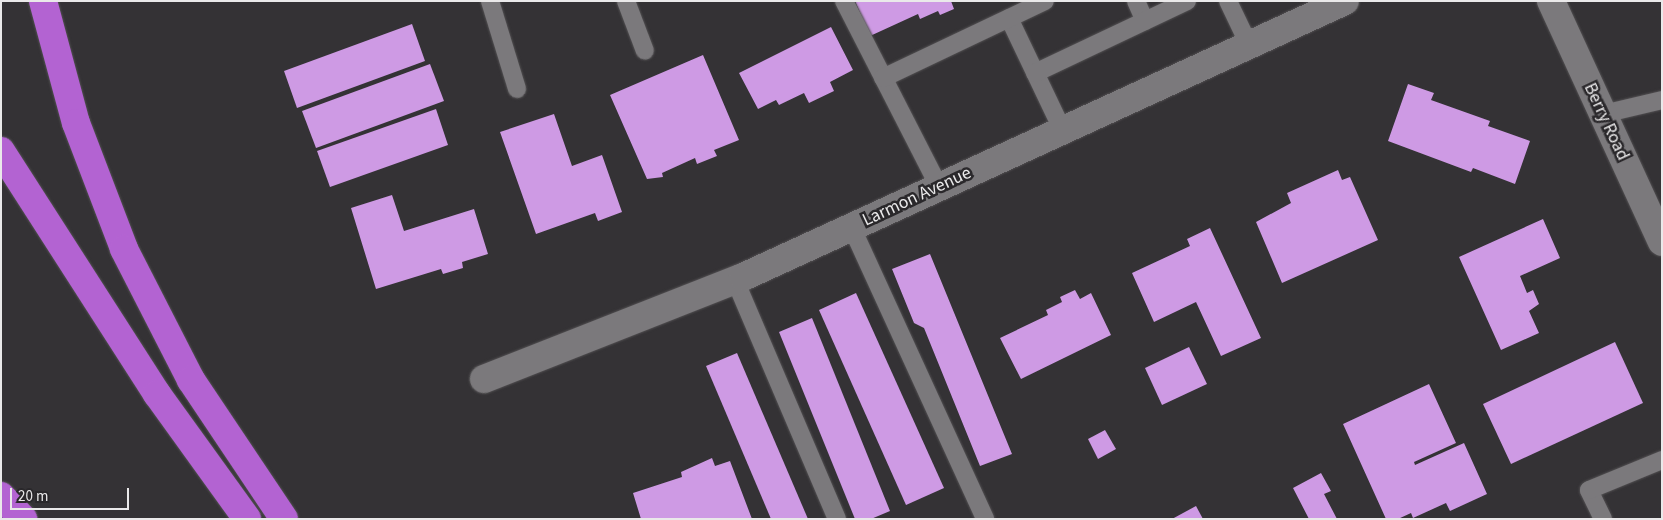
<!DOCTYPE html>
<style>
body{margin:0}
#map{position:relative;width:1663px;height:520px;overflow:hidden;background:#343235;font-family:"Source Sans 3",sans-serif}
div>[style]{position:absolute}
.building>*{inset:0;background:#ce9ae4}
.roads{filter:drop-shadow(0 0 1px #525052) drop-shadow(0 0 1px #525052)}
.service>*{height:18px;margin:-9px;padding:0 9px;transform-origin:9px;border-radius:9px;background:#7b797c}
.minor>*{height:28px;margin:-14px;padding:0 14px;transform-origin:14px;border-radius:14px;background:#7b797c}
.tertiary>*{height:28px;margin:-14px;padding:0 14px;transform-origin:14px;border-radius:14px;background:#7b797c}
.motorway>*{height:28px;margin:-14px;padding:0 14px;transform-origin:14px;border-radius:14px;background:#b363d2}
span{translate:-50% -50%;white-space:nowrap;text-align:center;line-height:1.15;-webkit-text-stroke:5px #2a282b;paint-order:stroke}
.street-label{font-size:18px;color:#eae9ea}
.frame{position:absolute;inset:0;border:2px solid #eae9ea;pointer-events:none}
.scale{position:absolute;left:10px;top:488px;width:119px;height:22px;box-sizing:border-box;border:2px solid #eae9ea;border-top:0;padding-left:6px;font-size:15px;line-height:18px;white-space:nowrap;color:#eae9ea;-webkit-text-stroke:4px #2a282b;paint-order:stroke}
</style>
<div id="map">
<div class="building">
<div style="clip-path:polygon(855px 1px,951px 1px,954px 9px,940px 15px,938px 11px,920px 19px,918px 14px,870px 36px)"></div>
<div style="clip-path:polygon(412px 24px,425px 61px,297px 108px,284px 71px)"></div>
<div style="clip-path:polygon(831px 27px,853px 70px,830px 82px,834px 91px,809px 103px,804px 93px,779px 105px,776px 100px,758px 109px,739px 73px)"></div>
<div style="clip-path:polygon(703px 55px,739px 140px,714px 150px,717px 156px,697px 164px,695px 158px,662px 173px,663px 177px,647px 179px,610px 95px)"></div>
<div style="clip-path:polygon(430px 64px,444px 101px,316px 148px,302px 111px)"></div>
<div style="clip-path:polygon(1408px 84px,1434px 93px,1431px 100px,1490px 121px,1488px 126px,1530px 141px,1515px 184px,1473px 168px,1471px 172px,1388px 141px)"></div>
<div style="clip-path:polygon(436px 109px,448px 145px,330px 187px,317px 151px)"></div>
<div style="clip-path:polygon(554px 114px,572px 166px,602px 155px,622px 212px,598px 221px,595px 213px,536px 234px,500px 132px)"></div>
<div style="clip-path:polygon(1338px 170px,1342px 180px,1350px 177px,1378px 240px,1282px 283px,1256px 222px,1291px 203px,1287px 193px)"></div>
<div style="clip-path:polygon(392px 195px,404px 231px,474px 209px,488px 254px,462px 262px,463px 268px,443px 274px,441px 269px,376px 289px,351px 208px)"></div>
<div style="clip-path:polygon(1543px 219px,1560px 258px,1520px 276px,1527px 293px,1533px 290px,1539px 304px,1529px 311px,1539px 333px,1501px 350px,1459px 257px)"></div>
<div style="clip-path:polygon(1210px 228px,1261px 338px,1221px 356px,1196px 302px,1154px 322px,1132px 273px,1190px 246px,1187px 239px)"></div>
<div style="clip-path:polygon(930px 254px,1012px 454px,980px 466px,924px 328px,914px 323px,892px 269px)"></div>
<div style="clip-path:polygon(1075px 290px,1080px 299px,1091px 293px,1111px 335px,1021px 379px,1000px 338px,1048px 315px,1046px 310px,1062px 302px,1060px 297px)"></div>
<div style="clip-path:polygon(856px 293px,944px 488px,906px 505px,819px 310px)"></div>
<div style="clip-path:polygon(812px 318px,890px 511px,871px 519px,855px 519px,779px 332px)"></div>
<div style="clip-path:polygon(1615px 342px,1643px 403px,1511px 464px,1483px 404px)"></div>
<div style="clip-path:polygon(1189px 347px,1207px 384px,1162px 405px,1145px 368px)"></div>
<div style="clip-path:polygon(737px 353px,808px 519px,771px 519px,706px 366px)"></div>
<div style="clip-path:polygon(1429px 384px,1456px 443px,1414px 462px,1415px 465px,1464px 443px,1487px 494px,1450px 511px,1446px 503px,1413px 518px,1411px 513px,1398px 519px,1386px 519px,1343px 424px)"></div>
<div style="clip-path:polygon(1105px 430px,1116px 449px,1098px 459px,1088px 439px)"></div>
<div style="clip-path:polygon(712px 458px,715px 466px,730px 461px,752px 519px,641px 519px,633px 493px,682px 477px,681px 472px)"></div>
<div style="clip-path:polygon(1321px 473px,1331px 491px,1324px 494px,1337px 519px,1309px 519px,1293px 488px)"></div>
<div style="clip-path:polygon(1196px 506px,1203px 519px,1172px 519px)"></div>
</div>
<div class="roads">
<div class="service">
<div style="left:490px;top:1px;width:92px;rotate:72.9deg"></div>
<div style="left:626px;top:1px;width:53px;rotate:69.2deg"></div>
<div style="left:844px;top:1px;width:209px;rotate:62.9deg"></div>
<div style="left:1136px;top:1px;width:22px;rotate:66deg"></div>
<div style="left:1228px;top:1px;width:49px;rotate:64.5deg"></div>
<div style="left:1009px;top:18px;width:123px;rotate:64.5deg"></div>
<div style="left:1035px;top:73px;width:168px;rotate:-25.3deg"></div>
<div style="left:883px;top:78px;width:179px;rotate:-25.4deg"></div>
<div style="left:1603px;top:114px;width:61px;rotate:-13.3deg"></div>
<div style="left:852px;top:228px;width:320px;rotate:65.4deg"></div>
<div style="left:735px;top:280px;width:260px;rotate:66.9deg"></div>
<div style="left:1603px;top:519px;width:32px;rotate:-116deg"></div>
<div style="left:1589px;top:490px;width:79px;rotate:-22.3deg"></div>
</div>
<div class="minor">
<div style="left:484px;top:379px;width:278px;rotate:-21.5deg"></div>
<div style="left:743px;top:277px;width:662px;rotate:-24.63deg"></div>
</div>
<div class="tertiary">
<div style="left:1551px;top:1px;width:265px;rotate:65.3deg"></div>
</div>
<div class="motorway">
<div style="left:43px;top:1px;width:126px;rotate:74.9deg"></div>
<div style="left:76px;top:123px;width:135px;rotate:69.1deg"></div>
<div style="left:124px;top:249px;width:147px;rotate:62.9deg"></div>
<div style="left:191px;top:380px;width:167px;rotate:56.2deg"></div>
<div style="left:1px;top:151px;width:289px;rotate:57.3deg"></div>
<div style="left:157px;top:394px;width:154px;rotate:54.2deg"></div>
<div style="left:1px;top:496px;width:32px;rotate:46deg"></div>
</div>
</div>
<div class="street-label">
<span style="left:1606px;top:122px;rotate:65deg">Berry Road</span>
<span style="left:917px;top:197px;rotate:-25deg">Larmon Avenue</span>
</div>
<div class="frame"></div>
<div class="scale">20 m</div>
</div>
